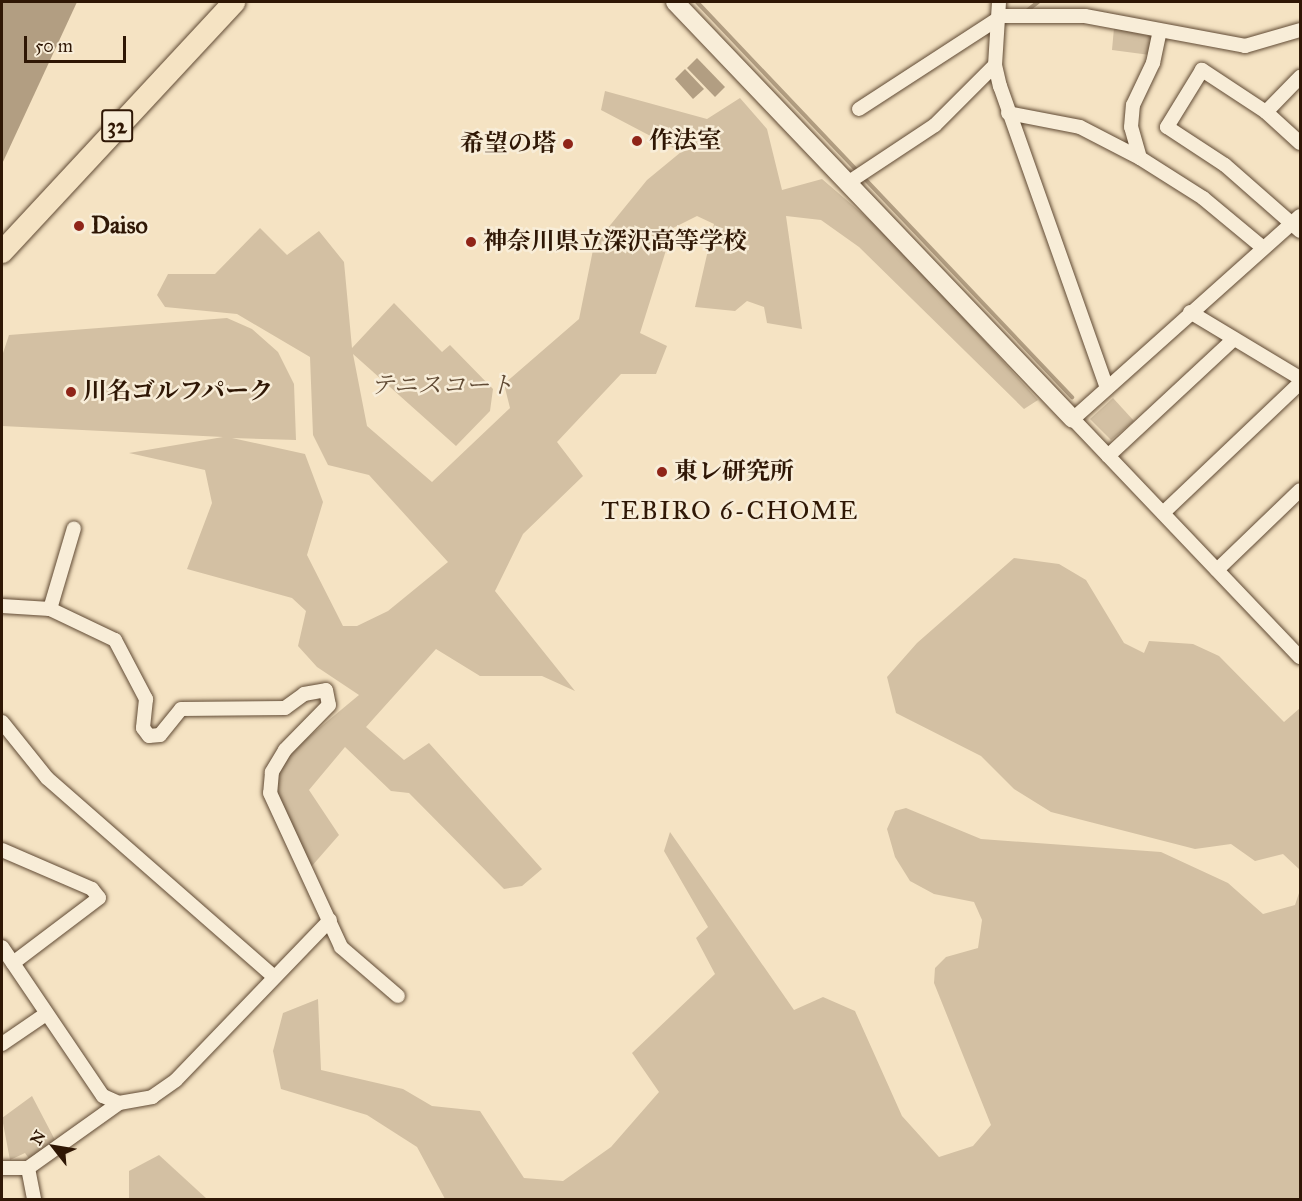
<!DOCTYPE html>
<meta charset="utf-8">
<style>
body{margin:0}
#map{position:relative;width:1302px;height:1201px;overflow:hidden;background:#f5e3c3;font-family:"IM FELL Great Primer","Noto Serif JP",serif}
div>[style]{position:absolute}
.green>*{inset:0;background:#d3c0a3}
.water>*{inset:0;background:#b29e82}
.stream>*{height:4px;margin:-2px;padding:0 2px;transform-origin:2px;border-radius:2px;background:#b29e82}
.roads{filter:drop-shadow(0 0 2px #604a34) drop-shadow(0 0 2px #604a34)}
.minor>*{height:14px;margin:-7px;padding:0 7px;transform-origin:7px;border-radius:7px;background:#f8edd8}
.tertiary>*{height:18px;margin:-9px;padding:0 9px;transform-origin:9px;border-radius:9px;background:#f8edd8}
.primary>*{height:22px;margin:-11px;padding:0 11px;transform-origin:11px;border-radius:11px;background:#f5e3c3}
.dots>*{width:16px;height:16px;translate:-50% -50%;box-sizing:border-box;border:3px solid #f8edd8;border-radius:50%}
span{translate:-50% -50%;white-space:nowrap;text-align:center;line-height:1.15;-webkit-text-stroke:5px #f8edd8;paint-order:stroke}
.shield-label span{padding:2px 4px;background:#f8edd8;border:2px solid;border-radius:4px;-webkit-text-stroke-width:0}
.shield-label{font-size:22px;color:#2f1705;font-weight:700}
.poi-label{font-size:24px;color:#2f1705;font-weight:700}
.left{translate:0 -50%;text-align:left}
.right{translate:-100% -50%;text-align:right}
.park-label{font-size:24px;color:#604a34;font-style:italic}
.neighbourhood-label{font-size:26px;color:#2f1705;letter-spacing:1.5px}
.frame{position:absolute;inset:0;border:3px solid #2f1705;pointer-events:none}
.north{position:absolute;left:24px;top:1117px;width:60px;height:60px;-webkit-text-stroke:4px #f8edd8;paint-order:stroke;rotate:301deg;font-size:16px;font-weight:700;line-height:24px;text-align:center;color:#2f1705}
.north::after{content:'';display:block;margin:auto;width:21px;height:27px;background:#2f1705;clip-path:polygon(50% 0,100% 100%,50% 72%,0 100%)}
.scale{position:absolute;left:24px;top:36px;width:102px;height:27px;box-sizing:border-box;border:3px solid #2f1705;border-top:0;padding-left:8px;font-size:18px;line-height:21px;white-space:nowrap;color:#2f1705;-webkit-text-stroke:4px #f8edd8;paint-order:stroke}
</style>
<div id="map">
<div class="green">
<div style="clip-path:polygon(1114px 28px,1154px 37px,1150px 55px,1112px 50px)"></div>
<div style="clip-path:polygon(605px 91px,707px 119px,740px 98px,767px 129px,782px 190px,822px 179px,894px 241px,1038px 400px,1024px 409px,859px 247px,821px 220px,786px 216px,802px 329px,767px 323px,764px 307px,747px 301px,735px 311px,695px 307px,714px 224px,697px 216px,673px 228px,640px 333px,667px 346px,656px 374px,621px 374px,557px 442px,583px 476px,523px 534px,495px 591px,575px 691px,542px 676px,480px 676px,436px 649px,366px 727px,404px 760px,429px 743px,542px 869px,522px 886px,504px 889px,409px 793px,391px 791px,345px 747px,309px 790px,339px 835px,311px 867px,278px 796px,277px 775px,288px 754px,359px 695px,317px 667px,298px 646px,306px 611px,292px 598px,187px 569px,212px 503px,205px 470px,129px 453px,223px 437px,2px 426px,2px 356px,9px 335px,227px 318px,252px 329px,278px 352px,294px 384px,296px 440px,232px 438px,305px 454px,323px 502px,307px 555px,343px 626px,357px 626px,388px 611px,448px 562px,369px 475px,328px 465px,313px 435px,310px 357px,237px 314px,165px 307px,157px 295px,168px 274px,215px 274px,260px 228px,287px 255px,319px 231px,344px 262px,352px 348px,394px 303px,442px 352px,450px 345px,493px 389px,490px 411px,456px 446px,353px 354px,367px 426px,432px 482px,510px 408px,504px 384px,579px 319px,594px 245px,647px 180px,681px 152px,601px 110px)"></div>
<div style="clip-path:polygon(1113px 398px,1134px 421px,1111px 440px,1090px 419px)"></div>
<div style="clip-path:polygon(1014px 558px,1059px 564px,1086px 580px,1124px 643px,1144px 653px,1149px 641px,1193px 644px,1219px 656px,1284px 722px,1300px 708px,1300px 870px,1283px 854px,1255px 861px,1231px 844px,1195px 849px,1051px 812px,1014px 789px,981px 756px,896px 713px,887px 677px,917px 643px)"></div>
<div style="clip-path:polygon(906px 808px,981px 839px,1161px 852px,1228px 883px,1263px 914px,1295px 905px,1300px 890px,1300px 1199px,445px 1199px,417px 1147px,367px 1115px,281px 1089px,273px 1051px,283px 1013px,318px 999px,321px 1070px,403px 1089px,432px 1106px,480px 1111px,524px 1178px,563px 1181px,611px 1147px,659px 1092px,632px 1053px,715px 974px,696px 938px,708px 927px,664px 851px,670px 832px,794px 1010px,823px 997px,855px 1011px,902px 1116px,939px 1157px,973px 1146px,991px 1125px,934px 983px,935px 968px,946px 957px,978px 948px,982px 920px,974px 902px,934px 894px,910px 881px,895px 857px,887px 829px,895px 811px)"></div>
<div style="clip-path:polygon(32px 1096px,55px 1140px,30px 1160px,25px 1153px,10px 1160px,2px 1118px)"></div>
<div style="clip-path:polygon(159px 1155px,207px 1199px,129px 1199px,129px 1171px)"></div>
</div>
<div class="water">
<div style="clip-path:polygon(2px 2px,77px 2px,2px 164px)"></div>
<div style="clip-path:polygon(697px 58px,725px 87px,715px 97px,687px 68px)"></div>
<div style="clip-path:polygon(685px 69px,704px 89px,693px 99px,675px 79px)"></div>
</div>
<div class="stream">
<div style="left:697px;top:2px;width:545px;rotate:46.49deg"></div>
<div style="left:1024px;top:13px;width:18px;rotate:-38deg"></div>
</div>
<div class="roads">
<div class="minor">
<div style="left:999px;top:2px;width:63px;rotate:93.6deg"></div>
<div style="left:995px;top:65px;width:22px;rotate:77deg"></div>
<div style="left:1000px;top:86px;width:320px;rotate:70.5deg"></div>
<div style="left:859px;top:109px;width:171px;rotate:-33deg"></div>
<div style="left:1002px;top:16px;width:83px"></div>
<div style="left:1085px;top:16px;width:163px;rotate:10.6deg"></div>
<div style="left:1245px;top:46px;width:57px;rotate:-16.2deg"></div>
<div style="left:1266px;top:112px;width:49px;rotate:-45.8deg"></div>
<div style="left:1008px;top:113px;width:73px;rotate:11deg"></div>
<div style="left:1080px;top:127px;width:68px;rotate:27.3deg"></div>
<div style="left:1140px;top:158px;width:75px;rotate:32.4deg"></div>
<div style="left:1203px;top:198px;width:77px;rotate:39.7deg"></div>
<div style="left:1300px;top:143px;width:46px;rotate:-137.6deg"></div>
<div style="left:1266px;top:112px;width:77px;rotate:-146.7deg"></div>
<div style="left:1202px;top:70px;width:67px;rotate:121.6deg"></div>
<div style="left:1167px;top:127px;width:69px;rotate:33.2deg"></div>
<div style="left:1225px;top:165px;width:100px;rotate:41.3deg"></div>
<div style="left:1140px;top:158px;width:32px;rotate:-106deg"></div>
<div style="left:1131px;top:127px;width:22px;rotate:-85deg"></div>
<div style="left:1133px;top:105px;width:47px;rotate:-64.5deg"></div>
<div style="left:1153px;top:63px;width:33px;rotate:-78deg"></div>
<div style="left:849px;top:182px;width:103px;rotate:-33.5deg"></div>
<div style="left:935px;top:125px;width:85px;rotate:-45deg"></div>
<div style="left:1300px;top:216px;width:305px;rotate:138.2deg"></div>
<div style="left:1073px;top:419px;width:329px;rotate:46.4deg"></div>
<div style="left:1190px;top:312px;width:128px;rotate:31deg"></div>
<div style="left:1108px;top:456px;width:172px;rotate:-42.9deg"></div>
<div style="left:1163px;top:513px;width:189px;rotate:-43.5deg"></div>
<div style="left:1217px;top:570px;width:115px;rotate:-43.9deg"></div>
<div style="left:2px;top:606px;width:48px;rotate:3.6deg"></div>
<div style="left:50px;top:609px;width:72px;rotate:25.5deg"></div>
<div style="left:115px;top:640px;width:67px;rotate:62.3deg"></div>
<div style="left:146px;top:699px;width:29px;rotate:96deg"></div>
<div style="left:143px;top:728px;width:10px;rotate:53deg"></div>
<div style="left:149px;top:736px;width:11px;rotate:-5deg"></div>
<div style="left:160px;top:735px;width:33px;rotate:-51deg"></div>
<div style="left:181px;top:709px;width:104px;rotate:-0.6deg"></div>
<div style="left:285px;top:708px;width:24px;rotate:-36deg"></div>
<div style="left:304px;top:694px;width:22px;rotate:-10deg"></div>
<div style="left:326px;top:690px;width:15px;rotate:79deg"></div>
<div style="left:329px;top:705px;width:63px;rotate:134.4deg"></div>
<div style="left:285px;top:750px;width:26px;rotate:121deg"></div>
<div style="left:272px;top:772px;width:21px;rotate:95deg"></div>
<div style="left:270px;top:793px;width:170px;rotate:65.2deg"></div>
<div style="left:341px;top:947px;width:75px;rotate:40.7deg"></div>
<div style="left:50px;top:609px;width:84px;rotate:-73.5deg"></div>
<div style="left:2px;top:722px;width:72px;rotate:51.2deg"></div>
<div style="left:47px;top:778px;width:302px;rotate:41.2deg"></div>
<div style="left:2px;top:850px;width:98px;rotate:23.4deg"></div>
<div style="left:92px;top:889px;width:11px;rotate:52deg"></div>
<div style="left:99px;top:898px;width:108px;rotate:142.9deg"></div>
<div style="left:2px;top:947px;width:180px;rotate:55.9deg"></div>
<div style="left:103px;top:1096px;width:17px;rotate:24deg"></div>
<div style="left:119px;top:1103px;width:34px;rotate:-10deg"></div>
<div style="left:152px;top:1097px;width:29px;rotate:-35deg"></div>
<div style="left:176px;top:1080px;width:222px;rotate:-46.1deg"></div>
<div style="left:2px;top:1044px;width:53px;rotate:-34.3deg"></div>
<div style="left:2px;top:1168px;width:26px"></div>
<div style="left:28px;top:1168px;width:112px;rotate:-35.5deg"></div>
<div style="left:28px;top:1168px;width:33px;rotate:79deg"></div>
</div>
<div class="tertiary">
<div style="left:675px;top:2px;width:576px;rotate:46.34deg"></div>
</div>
<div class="primary">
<div style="left:2px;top:252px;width:341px;rotate:-47.1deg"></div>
</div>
</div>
<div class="dots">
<div style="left:637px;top:141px;background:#8f2418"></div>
<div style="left:568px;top:144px;background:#8f2418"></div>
<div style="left:79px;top:226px;background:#8f2418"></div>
<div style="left:471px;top:242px;background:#8f2418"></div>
<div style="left:71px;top:392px;background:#8f2418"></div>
<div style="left:662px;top:472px;background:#8f2418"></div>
</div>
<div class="shield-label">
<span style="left:117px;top:126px">32</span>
</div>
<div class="poi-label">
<span class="left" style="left:649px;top:141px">作法室</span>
<span class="right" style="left:556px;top:144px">希望の塔</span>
<span class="left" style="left:91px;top:226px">Daiso</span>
<span class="left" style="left:483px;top:242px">神奈川県立深沢高等学校</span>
<span class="left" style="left:83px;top:392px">川名ゴルフパーク</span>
<span class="left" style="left:674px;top:472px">東レ研究所</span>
</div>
<div class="park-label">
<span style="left:442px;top:386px">テニスコート</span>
</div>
<div class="neighbourhood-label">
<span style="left:730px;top:511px">TEBIRO 6-CHOME</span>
</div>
<div class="frame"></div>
<div class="north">N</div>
<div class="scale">50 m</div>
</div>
